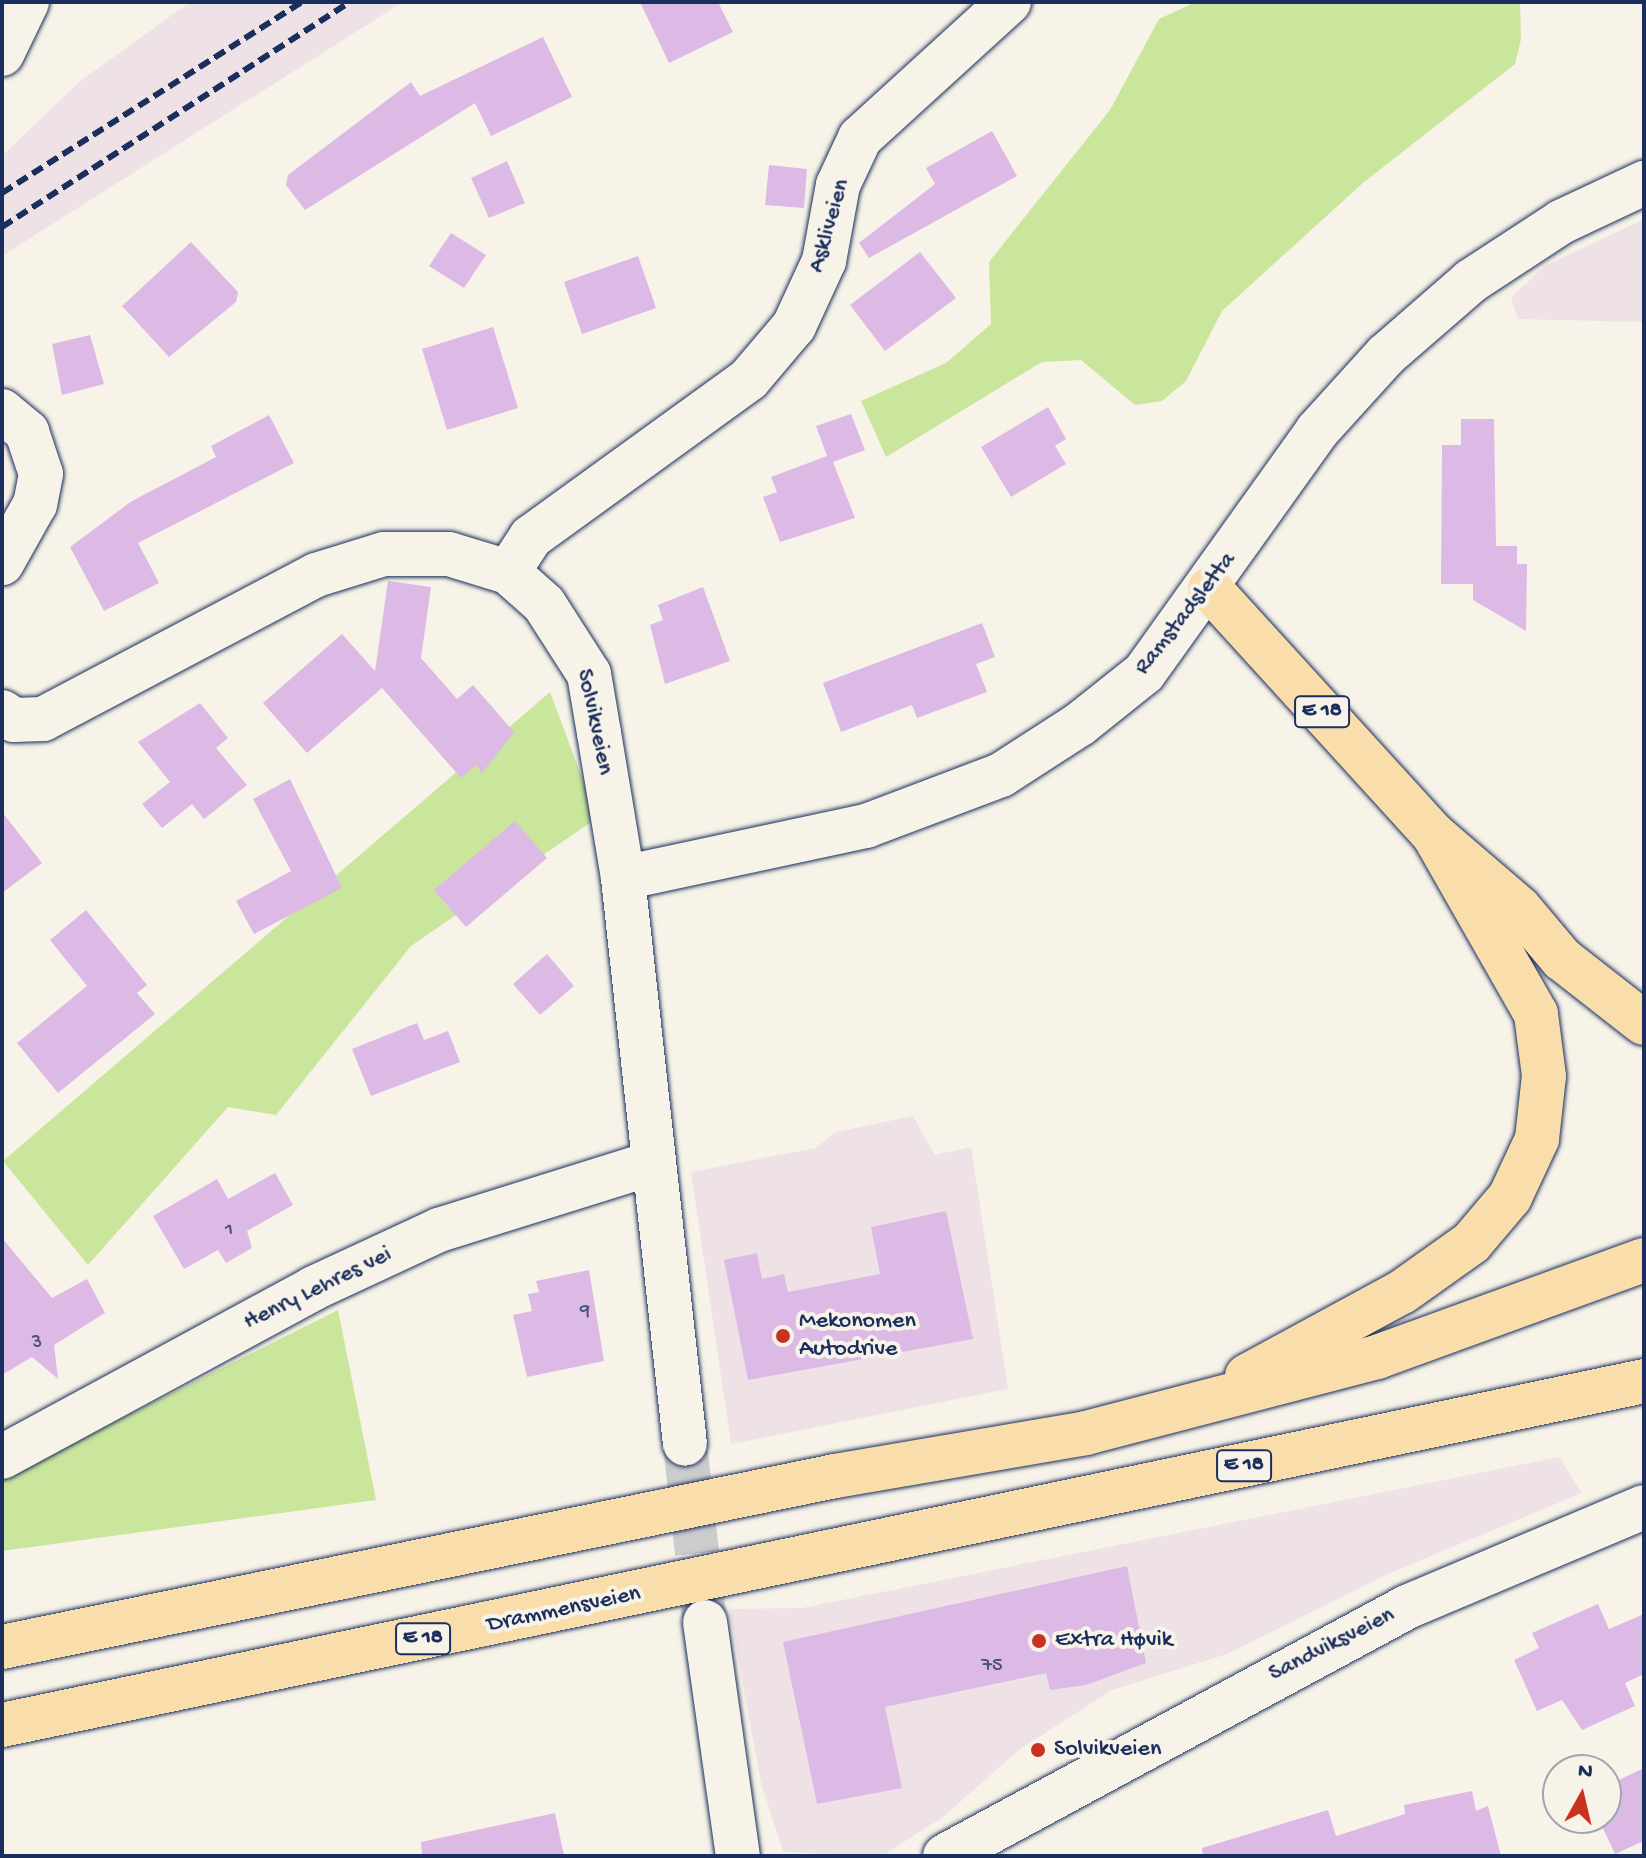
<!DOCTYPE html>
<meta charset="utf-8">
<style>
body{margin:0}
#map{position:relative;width:1646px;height:1858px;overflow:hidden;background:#f7f3e8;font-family:"Gochi Hand",sans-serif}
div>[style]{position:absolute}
.built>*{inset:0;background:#efe2e7}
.green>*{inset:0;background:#cae59c}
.building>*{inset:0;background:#ddbae5}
.minor-tunnel>*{height:44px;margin-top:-22px;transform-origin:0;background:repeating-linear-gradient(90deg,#cbcccc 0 44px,transparent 0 66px)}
.roads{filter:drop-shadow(0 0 2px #1b2f5e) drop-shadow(0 0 2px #1b2f5e)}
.minor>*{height:44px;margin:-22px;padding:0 22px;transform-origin:22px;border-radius:22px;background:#f7f3e8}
.secondary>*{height:44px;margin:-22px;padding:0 22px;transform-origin:22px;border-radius:22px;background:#f7f3e8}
.trunk>*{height:44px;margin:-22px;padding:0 22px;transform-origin:22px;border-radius:22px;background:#f9ddab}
.rail>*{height:6px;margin-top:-3px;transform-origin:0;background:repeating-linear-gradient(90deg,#1b2f5e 0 12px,transparent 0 18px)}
.dots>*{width:22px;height:22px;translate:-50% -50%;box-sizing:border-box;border:4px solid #f7f3e8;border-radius:50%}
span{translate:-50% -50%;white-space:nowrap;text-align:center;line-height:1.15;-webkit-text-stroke:8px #f7f3e8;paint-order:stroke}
.number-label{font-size:20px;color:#4c5280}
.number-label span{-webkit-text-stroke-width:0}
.shield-label span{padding:2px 6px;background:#f7f3e8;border:2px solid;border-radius:6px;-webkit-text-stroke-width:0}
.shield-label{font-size:22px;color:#1b2f5e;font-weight:700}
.street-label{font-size:24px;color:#1b2f5e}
.poi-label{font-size:24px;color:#1b2f5e}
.left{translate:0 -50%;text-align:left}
.frame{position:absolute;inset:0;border:4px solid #1b2f5e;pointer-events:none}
.north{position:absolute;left:1542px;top:1754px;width:80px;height:80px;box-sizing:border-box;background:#f7f3e8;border:2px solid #9fa5b1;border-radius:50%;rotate:8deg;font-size:22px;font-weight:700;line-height:32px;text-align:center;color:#1b2f5e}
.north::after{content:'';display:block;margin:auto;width:28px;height:36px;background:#c8321e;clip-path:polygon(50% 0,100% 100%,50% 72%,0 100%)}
</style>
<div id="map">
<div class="built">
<div style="clip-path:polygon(190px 2px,403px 2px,2px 256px,2px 156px,79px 82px)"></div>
<div style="clip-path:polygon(1644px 219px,1644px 322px,1518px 319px,1511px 297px,1545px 266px)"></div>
<div style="clip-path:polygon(913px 1116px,935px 1155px,971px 1147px,1008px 1389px,731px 1444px,691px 1172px,816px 1148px,836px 1132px)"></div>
<div style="clip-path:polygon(1559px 1457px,1582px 1493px,1390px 1573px,1227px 1654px,1112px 1690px,1020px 1749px,943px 1817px,882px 1856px,783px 1852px,761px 1783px,729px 1609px,802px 1608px)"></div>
</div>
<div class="green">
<div style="clip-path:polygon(1196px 2px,1520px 2px,1521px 39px,1515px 64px,1364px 182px,1222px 311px,1186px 381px,1162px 401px,1135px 405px,1081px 360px,1042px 362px,886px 457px,861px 401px,946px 363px,991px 324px,989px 262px,1110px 110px,1159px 19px)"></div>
<div style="clip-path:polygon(550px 692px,597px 818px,411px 946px,276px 1115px,228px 1107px,88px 1265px,3px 1161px)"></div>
<div style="clip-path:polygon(338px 1310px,376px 1500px,2px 1551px,2px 1478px)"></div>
</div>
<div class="building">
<div style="clip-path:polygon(640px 2px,718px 2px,733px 32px,669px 63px)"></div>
<div style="clip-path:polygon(543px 37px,572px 97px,491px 136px,475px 103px,305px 210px,286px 185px,288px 175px,411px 82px,420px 96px)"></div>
<div style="clip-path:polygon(992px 131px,1017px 176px,869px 258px,859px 243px,935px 184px,926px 168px)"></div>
<div style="clip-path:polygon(507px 161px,525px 203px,489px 218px,471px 178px)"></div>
<div style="clip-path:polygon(769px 165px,807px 169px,804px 208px,765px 205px)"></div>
<div style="clip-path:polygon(451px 233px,486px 255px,464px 288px,429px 266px)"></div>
<div style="clip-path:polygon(191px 242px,238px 292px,236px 302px,169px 357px,122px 306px)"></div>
<div style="clip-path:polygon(920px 252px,956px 298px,885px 351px,850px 305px)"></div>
<div style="clip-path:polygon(638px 256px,656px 308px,582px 334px,564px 282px)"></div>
<div style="clip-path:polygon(493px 327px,518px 408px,447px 430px,422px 349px)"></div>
<div style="clip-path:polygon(90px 335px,104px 384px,62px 395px,52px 344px)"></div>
<div style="clip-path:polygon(1048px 407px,1066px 439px,1055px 446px,1066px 464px,1011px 497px,981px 447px)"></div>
<div style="clip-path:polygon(851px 414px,865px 450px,833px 462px,855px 518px,780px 542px,763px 497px,777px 492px,771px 477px,827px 456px,816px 426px)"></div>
<div style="clip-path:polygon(269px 415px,294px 463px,138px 543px,159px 583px,104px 611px,70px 547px,132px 501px,216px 457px,211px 446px)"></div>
<div style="clip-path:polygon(1461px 419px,1494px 419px,1496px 546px,1517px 546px,1517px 564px,1527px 564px,1526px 631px,1473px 600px,1473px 584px,1441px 584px,1442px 445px,1461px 445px)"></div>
<div style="clip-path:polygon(388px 581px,431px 587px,421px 658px,457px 699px,473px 685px,514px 732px,482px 773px,476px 765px,461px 778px,382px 688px,307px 753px,263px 703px,342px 634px,375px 671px)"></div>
<div style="clip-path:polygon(703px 587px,730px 661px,665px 684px,650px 625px,663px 620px,658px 605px)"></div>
<div style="clip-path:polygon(982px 623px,995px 657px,976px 664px,987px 692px,917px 718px,912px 705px,841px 732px,823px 683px)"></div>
<div style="clip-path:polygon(200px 703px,228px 738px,216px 748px,247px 785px,204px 819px,192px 804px,162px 828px,142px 804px,170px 782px,138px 742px)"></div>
<div style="clip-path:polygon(290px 779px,342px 888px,254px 934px,236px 901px,291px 871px,253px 799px)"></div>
<div style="clip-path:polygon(2px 812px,42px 863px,2px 893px)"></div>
<div style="clip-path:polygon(515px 821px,547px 858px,466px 927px,434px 890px)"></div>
<div style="clip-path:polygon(86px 910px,147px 985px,137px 993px,155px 1014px,58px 1093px,17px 1043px,87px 986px,50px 940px)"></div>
<div style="clip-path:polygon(547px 954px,574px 986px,540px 1015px,513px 984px)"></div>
<div style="clip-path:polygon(417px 1023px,424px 1040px,448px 1031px,460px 1062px,371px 1096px,352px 1049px)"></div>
<div style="clip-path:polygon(275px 1173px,293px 1205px,247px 1231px,252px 1248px,226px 1263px,218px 1250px,184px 1269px,153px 1216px,217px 1179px,228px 1199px)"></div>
<div style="clip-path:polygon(946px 1211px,973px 1339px,748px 1380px,724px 1260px,757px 1253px,762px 1279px,784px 1274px,788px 1292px,880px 1274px,871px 1227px)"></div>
<div style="clip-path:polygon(2px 1238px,52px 1298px,87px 1279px,105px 1313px,54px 1345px,58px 1379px,32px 1357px,2px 1375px)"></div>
<div style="clip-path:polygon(589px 1270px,604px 1361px,527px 1377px,513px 1315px,532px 1311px,528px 1294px,539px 1292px,536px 1281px)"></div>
<div style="clip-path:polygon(1127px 1566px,1146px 1663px,1086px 1685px,1050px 1690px,1046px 1673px,885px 1707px,902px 1788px,817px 1804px,783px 1642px)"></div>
<div style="clip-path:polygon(1598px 1604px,1609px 1629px,1644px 1614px,1644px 1674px,1625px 1683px,1635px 1706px,1582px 1730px,1562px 1700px,1537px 1711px,1514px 1660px,1539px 1648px,1532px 1633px)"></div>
<div style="clip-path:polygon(1644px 1768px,1644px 1841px,1615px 1854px,1598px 1818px,1606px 1818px,1606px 1786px)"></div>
<div style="clip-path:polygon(1472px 1791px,1476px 1811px,1488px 1806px,1501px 1856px,1203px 1856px,1202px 1848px,1328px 1810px,1336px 1836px,1405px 1814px,1404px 1805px)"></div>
<div style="clip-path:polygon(555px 1813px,564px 1856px,422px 1856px,421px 1842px)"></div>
</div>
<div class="minor-tunnel">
<div style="left:685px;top:1444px;width:172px;rotate:83.7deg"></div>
</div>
<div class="roads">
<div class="minor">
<div style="left:2px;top:411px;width:33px;rotate:40deg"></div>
<div style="left:27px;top:432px;width:44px;rotate:71.6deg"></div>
<div style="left:41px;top:474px;width:31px;rotate:101deg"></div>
<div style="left:35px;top:504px;width:68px;rotate:119.2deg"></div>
<div style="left:508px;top:572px;width:42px;rotate:-56.7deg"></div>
<div style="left:531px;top:537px;width:269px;rotate:-35.9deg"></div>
<div style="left:749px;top:379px;width:70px;rotate:-49.7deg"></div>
<div style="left:794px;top:326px;width:72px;rotate:-65.2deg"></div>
<div style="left:824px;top:261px;width:77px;rotate:-79.6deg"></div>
<div style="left:838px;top:185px;width:52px;rotate:-64.9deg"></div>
<div style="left:860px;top:138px;width:202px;rotate:-42.4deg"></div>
<div style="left:2px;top:712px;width:14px;rotate:34deg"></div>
<div style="left:14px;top:720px;width:29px;rotate:-2deg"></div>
<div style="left:43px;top:719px;width:309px;rotate:-27.8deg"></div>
<div style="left:316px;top:575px;width:71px;rotate:-17.2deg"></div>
<div style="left:384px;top:554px;width:65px"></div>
<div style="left:449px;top:554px;width:62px;rotate:17deg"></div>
<div style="left:508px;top:572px;width:48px;rotate:41.6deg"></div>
<div style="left:544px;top:604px;width:83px;rotate:57.3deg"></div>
<div style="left:589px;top:674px;width:60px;rotate:80.4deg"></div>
<div style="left:599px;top:733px;width:147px;rotate:80.6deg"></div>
<div style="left:623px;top:878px;width:569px;rotate:83.75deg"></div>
<div style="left:623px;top:878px;width:249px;rotate:-12.1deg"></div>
<div style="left:866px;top:826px;width:144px;rotate:-20.7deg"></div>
<div style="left:1001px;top:775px;width:94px;rotate:-32.8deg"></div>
<div style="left:1080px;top:724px;width:82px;rotate:-38.6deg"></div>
<div style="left:1144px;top:673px;width:297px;rotate:-54.4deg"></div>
<div style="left:1317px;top:431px;width:103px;rotate:-47.8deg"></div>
<div style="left:1386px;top:355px;width:113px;rotate:-41deg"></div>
<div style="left:1471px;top:281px;width:108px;rotate:-33.2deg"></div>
<div style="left:1561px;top:222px;width:92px;rotate:-25.2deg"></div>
<div style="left:2px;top:1457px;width:355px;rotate:-28.4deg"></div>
<div style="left:314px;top:1288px;width:138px;rotate:-24.9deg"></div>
<div style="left:439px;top:1230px;width:224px;rotate:-17.4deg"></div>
<div style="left:705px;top:1622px;width:236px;rotate:82deg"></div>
</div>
<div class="secondary">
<div style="left:2px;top:54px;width:58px;rotate:-64.3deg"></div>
<div style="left:945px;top:1856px;width:525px;rotate:-28.32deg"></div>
<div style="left:1407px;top:1607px;width:257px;rotate:-22.9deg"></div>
</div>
<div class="trunk">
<div style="left:1210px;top:589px;width:333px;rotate:47.7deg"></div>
<div style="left:1434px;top:835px;width:112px;rotate:40.7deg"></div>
<div style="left:1519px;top:908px;width:67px;rotate:49.9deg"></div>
<div style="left:1562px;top:959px;width:104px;rotate:38deg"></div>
<div style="left:1247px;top:1376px;width:176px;rotate:-28.5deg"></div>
<div style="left:1402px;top:1292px;width:85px;rotate:-35.4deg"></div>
<div style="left:1471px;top:1243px;width:60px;rotate:-49.7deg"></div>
<div style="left:1510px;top:1197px;width:64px;rotate:-65deg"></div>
<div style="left:1537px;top:1139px;width:63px;rotate:-83.7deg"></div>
<div style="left:1544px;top:1076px;width:63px;rotate:-97.4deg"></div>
<div style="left:1536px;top:1014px;width:206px;rotate:-119.7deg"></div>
<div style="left:2px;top:1647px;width:850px;rotate:-11.6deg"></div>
<div style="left:835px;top:1476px;width:255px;rotate:-9.7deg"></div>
<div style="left:1086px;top:1433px;width:301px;rotate:-14.6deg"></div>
<div style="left:1377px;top:1357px;width:284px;rotate:-20deg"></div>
<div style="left:2px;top:1725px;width:1678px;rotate:-11.83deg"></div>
</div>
</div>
<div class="rail">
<div style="left:2px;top:193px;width:356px;rotate:-32.5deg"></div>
<div style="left:2px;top:227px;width:414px;rotate:-32.9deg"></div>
</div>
<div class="dots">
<div style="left:783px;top:1336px;background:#c8321e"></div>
<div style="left:1039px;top:1641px;background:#c8321e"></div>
<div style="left:1038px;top:1750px;background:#c8321e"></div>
</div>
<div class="number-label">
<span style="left:229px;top:1230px">1</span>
<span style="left:585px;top:1312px">9</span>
<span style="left:37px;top:1343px">3</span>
<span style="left:992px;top:1666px">75</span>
</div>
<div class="shield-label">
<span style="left:1322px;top:712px">E 18</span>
<span style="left:1244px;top:1466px">E 18</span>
<span style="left:423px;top:1639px">E 18</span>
</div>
<div class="street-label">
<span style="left:830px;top:226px;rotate:-74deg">Askliveien</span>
<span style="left:1186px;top:614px;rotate:-52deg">Ramstadsletta</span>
<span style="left:594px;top:722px;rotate:78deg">Solvikveien</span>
<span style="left:318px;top:1289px;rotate:-26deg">Henry Lehres vei</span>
<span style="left:564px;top:1610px;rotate:-12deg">Drammensveien</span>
<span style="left:1332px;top:1645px;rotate:-27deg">Sandviksveien</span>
</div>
<div class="poi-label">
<span class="left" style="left:799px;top:1336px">Mekonomen<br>Autodrive</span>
<span class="left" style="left:1055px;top:1641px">Extra Høvik</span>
<span class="left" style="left:1054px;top:1750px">Solvikveien</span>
</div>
<div class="frame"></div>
<div class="north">N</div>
</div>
